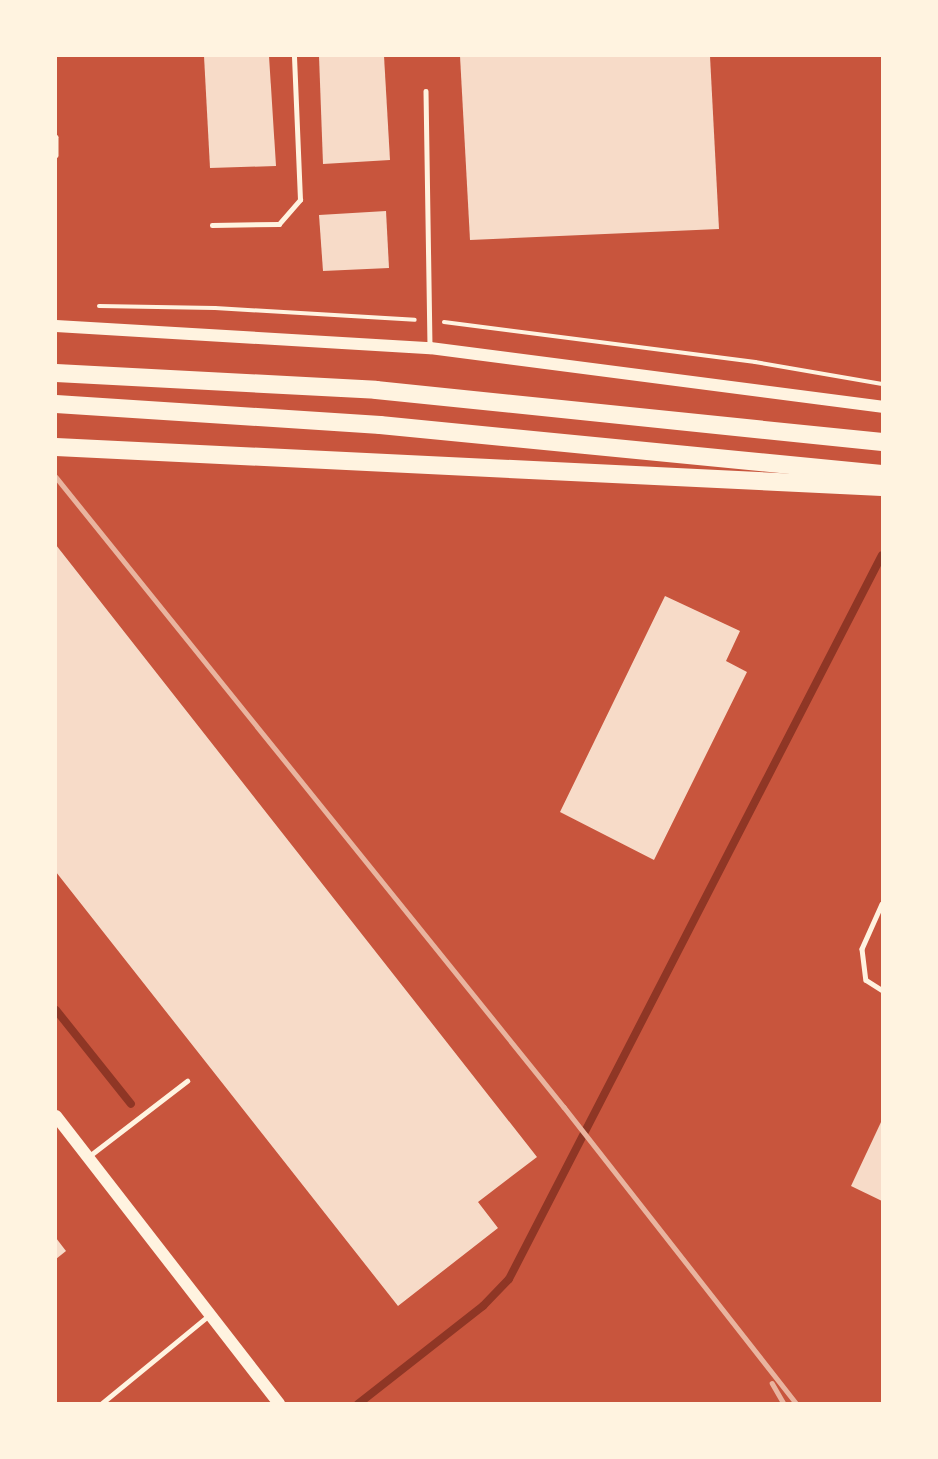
<!DOCTYPE html>
<style>
body{margin:0}
#map{position:relative;width:938px;height:1459px;overflow:hidden;background:#c8553d;font-family:"Sofia Sans Condensed",sans-serif}
div>[style]{position:absolute}
.stream>*{height:8px;margin:-4px;padding:0 4px;transform-origin:4px;border-radius:4px;background:#8f3625}
.building>*{inset:0;background:#f7dbc8}
.path>*{height:4px;margin:-2px;padding:0 2px;transform-origin:2px;border-radius:2px;background:#fff3e0}
.service>*{height:4.5px;margin:-2.25px;padding:0 2.25px;transform-origin:2.25px;border-radius:2.25px;background:#fff3e0}
.secondary>*{height:12px;margin:-6px;padding:0 6px;transform-origin:6px;border-radius:6px;background:#fff3e0}
.motorway>*{height:18px;margin:-9px;padding:0 9px;transform-origin:9px;border-radius:9px;background:#fff3e0}
.rail>*{height:4.5px;margin:-2.25px;padding:0 2.25px;transform-origin:2.25px;border-radius:2.25px;background:#e9b49f}
span{translate:-50% -50%;white-space:nowrap;text-align:center;line-height:1.15;-webkit-text-stroke:6px #fff3e0;paint-order:stroke}
.frame{position:absolute;inset:0;border:57px solid #fff3e0;pointer-events:none}
</style>
<div id="map">
<div class="stream">
<div style="left:56px;top:1010px;width:120px;rotate:51.4deg"></div>
<div style="left:358px;top:1404px;width:159px;rotate:-38.1deg"></div>
<div style="left:483px;top:1306px;width:37px;rotate:-46deg"></div>
<div style="left:509px;top:1279px;width:814px;rotate:-62.74deg"></div>
</div>
<div class="building">
<div style="clip-path:polygon(204px 56px,269px 56px,276px 166px,210px 168px)"></div>
<div style="clip-path:polygon(319px 56px,384px 56px,390px 160px,323px 164px)"></div>
<div style="clip-path:polygon(460px 56px,710px 56px,719px 229px,470px 240px)"></div>
<div style="clip-path:polygon(386px 211px,389px 268px,323px 271px,319px 215px)"></div>
<div style="clip-path:polygon(56px 545px,537px 1157px,478px 1202px,498px 1228px,398px 1306px,56px 872px)"></div>
<div style="clip-path:polygon(665px 596px,740px 631px,726px 661px,747px 672px,654px 860px,560px 812px)"></div>
<div style="clip-path:polygon(882px 1120px,882px 1201px,851px 1186px)"></div>
<div style="clip-path:polygon(56px 1238px,66px 1251px,56px 1259px)"></div>
</div>
<div class="path">
<div style="left:99px;top:306px;width:116px;rotate:1deg"></div>
<div style="left:215px;top:308px;width:200px;rotate:3.4deg"></div>
<div style="left:444px;top:322px;width:314px;rotate:7.3deg"></div>
<div style="left:755px;top:362px;width:129px;rotate:9.8deg"></div>
</div>
<div class="service">
<div style="left:426px;top:91px;width:256px;rotate:89.1deg"></div>
<div style="left:56px;top:137px;width:18px;rotate:90deg"></div>
<div style="left:212px;top:225px;width:67px;rotate:-0.9deg"></div>
<div style="left:279px;top:224px;width:32px;rotate:-49deg"></div>
<div style="left:300px;top:200px;width:144px;rotate:-92.4deg"></div>
<div style="left:882px;top:904px;width:49px;rotate:114deg"></div>
<div style="left:862px;top:949px;width:31px;rotate:83deg"></div>
<div style="left:866px;top:980px;width:19px;rotate:32deg"></div>
<div style="left:88px;top:1157px;width:125px;rotate:-37.5deg"></div>
<div style="left:101px;top:1404px;width:139px;rotate:-39.4deg"></div>
</div>
<div class="secondary">
<div style="left:56px;top:326px;width:375px;rotate:3.4deg"></div>
<div style="left:430px;top:348px;width:456px;rotate:7.4deg"></div>
<div style="left:56px;top:1116px;width:364px;rotate:52.2deg"></div>
</div>
<div class="motorway">
<div style="left:56px;top:373px;width:320px;rotate:3deg"></div>
<div style="left:376px;top:390px;width:509px;rotate:5.87deg"></div>
<div style="left:56px;top:404px;width:325px;rotate:3.7deg"></div>
<div style="left:380px;top:425px;width:504px;rotate:5.57deg"></div>
<div style="left:56px;top:447px;width:827px;rotate:2.77deg"></div>
</div>
<div class="rail">
<div style="left:56px;top:477px;width:809px;rotate:51.12deg"></div>
<div style="left:564px;top:1107px;width:377px;rotate:51.9deg"></div>
<div style="left:772px;top:1383px;width:24px;rotate:60deg"></div>
</div>
<div class="frame"></div>
</div>
